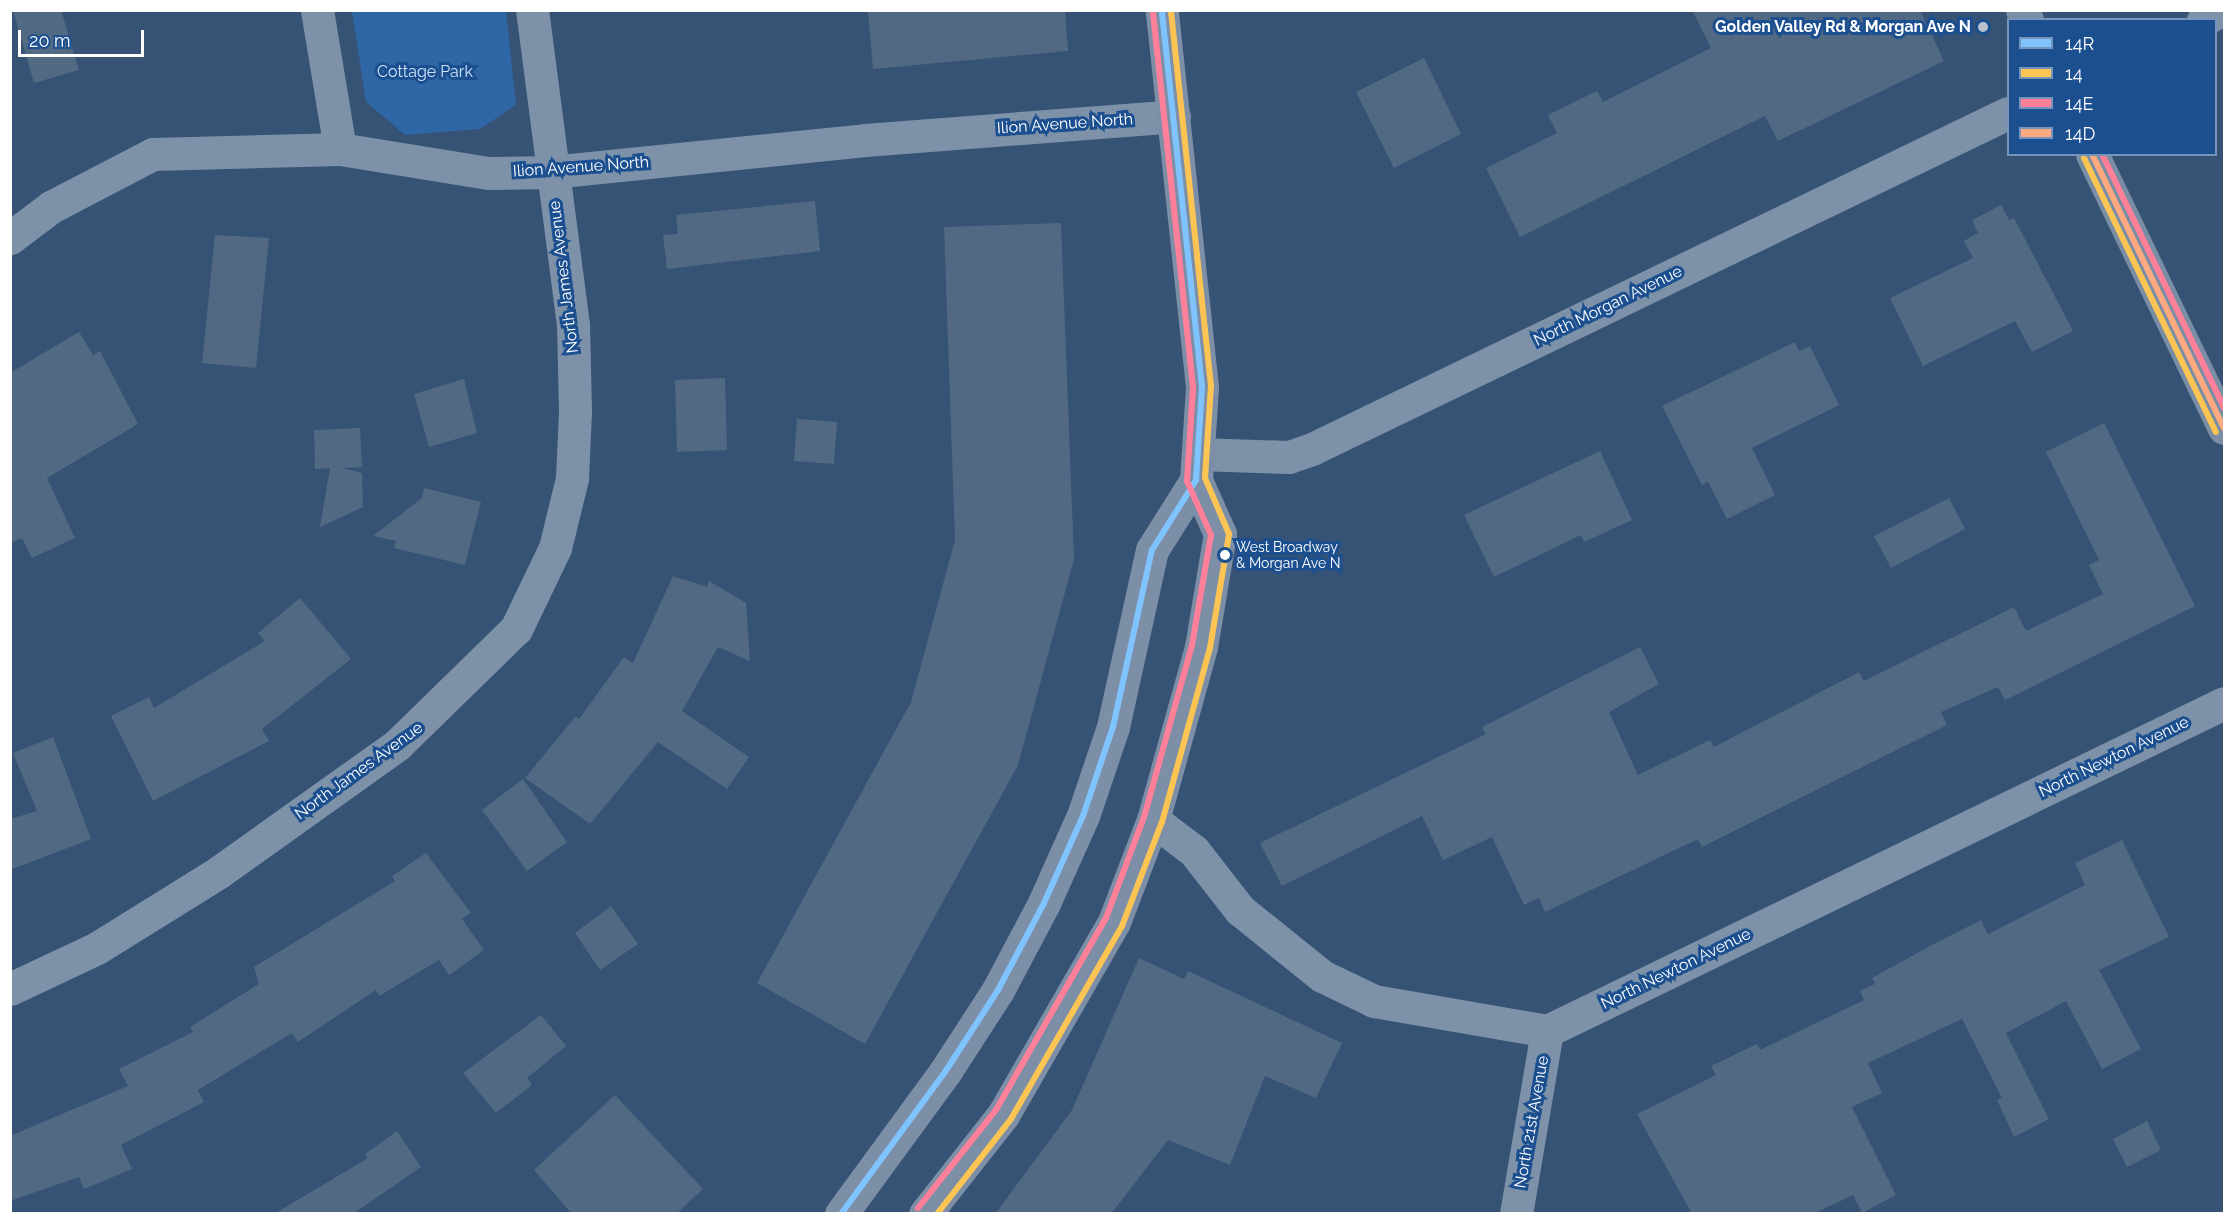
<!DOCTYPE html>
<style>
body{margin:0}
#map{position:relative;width:2235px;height:1224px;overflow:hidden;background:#365274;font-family:Raleway,sans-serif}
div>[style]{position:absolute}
.green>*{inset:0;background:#2f66a5}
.building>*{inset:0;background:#526984}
.street>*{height:33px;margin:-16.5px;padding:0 16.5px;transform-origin:16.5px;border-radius:16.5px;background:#7d92a8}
.secondary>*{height:33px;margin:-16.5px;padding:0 16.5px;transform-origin:16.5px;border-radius:16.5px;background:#798da4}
.primary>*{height:33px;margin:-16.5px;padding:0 16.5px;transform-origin:16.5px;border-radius:16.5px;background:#7d8ea7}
.bus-1>*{height:6px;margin:-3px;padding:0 3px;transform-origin:3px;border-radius:3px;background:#80c4ff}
.bus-2>*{height:6px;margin:-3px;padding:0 3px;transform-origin:3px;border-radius:3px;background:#fcc553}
.bus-3>*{height:6px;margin:-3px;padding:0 3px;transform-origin:3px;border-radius:3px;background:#ff8098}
.bus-4>*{height:6px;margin:-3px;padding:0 3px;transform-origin:3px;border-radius:3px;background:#ffa980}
.dots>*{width:16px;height:16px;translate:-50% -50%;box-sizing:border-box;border:3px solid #1b4f8f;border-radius:50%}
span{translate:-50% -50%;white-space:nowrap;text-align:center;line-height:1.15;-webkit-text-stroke:6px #1b4f8f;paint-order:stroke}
.bus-label{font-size:14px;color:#fff}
.left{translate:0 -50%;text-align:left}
.poi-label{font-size:16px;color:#fff;font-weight:700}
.right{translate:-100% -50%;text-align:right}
.park-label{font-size:16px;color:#cfe3fa}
.street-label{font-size:16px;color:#fff}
.frame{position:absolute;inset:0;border:12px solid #fff;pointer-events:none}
.legend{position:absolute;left:2007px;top:18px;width:210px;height:138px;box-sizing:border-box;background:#1b4f8f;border:2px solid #7695bc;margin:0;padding:8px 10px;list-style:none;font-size:18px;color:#fff}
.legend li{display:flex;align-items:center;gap:12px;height:30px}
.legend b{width:30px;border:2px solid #7695bc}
.scale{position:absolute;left:18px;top:30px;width:126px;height:27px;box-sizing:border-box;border:3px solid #fff;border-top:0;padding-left:8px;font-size:18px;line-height:21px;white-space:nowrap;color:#fff;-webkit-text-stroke:4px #1b4f8f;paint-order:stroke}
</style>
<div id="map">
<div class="green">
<div style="clip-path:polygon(352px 11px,506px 11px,516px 105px,480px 129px,405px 135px,366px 102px)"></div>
</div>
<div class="building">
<div style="clip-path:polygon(13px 10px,61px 10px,79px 70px,34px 83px)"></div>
<div style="clip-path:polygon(868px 10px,1065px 10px,1068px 51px,873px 69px)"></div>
<div style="clip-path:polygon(1692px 10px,1920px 10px,1944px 61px,1778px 141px,1765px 116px,1520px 237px,1486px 168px,1557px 133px,1548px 115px,1597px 91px,1603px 102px,1711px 48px)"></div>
<div style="clip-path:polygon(1424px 58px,1461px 134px,1394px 168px,1356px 92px)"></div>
<div style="clip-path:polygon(815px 201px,820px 251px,667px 269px,663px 235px,678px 234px,676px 215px)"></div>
<div style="clip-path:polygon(2001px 205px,2009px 220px,2014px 218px,2073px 331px,2032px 352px,2015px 321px,1923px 366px,1890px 298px,1973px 258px,1964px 241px,1978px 233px,1972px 220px)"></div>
<div style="clip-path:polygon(1061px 223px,1074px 559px,1018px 765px,865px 1044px,757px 983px,911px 702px,955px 540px,944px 227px)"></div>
<div style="clip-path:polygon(215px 235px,269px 238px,256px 368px,202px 363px)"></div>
<div style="clip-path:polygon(79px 332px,93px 355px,100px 351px,138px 424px,47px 478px,75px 538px,32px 558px,22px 538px,10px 543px,10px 373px)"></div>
<div style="clip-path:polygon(1795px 342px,1799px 351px,1810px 346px,1839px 405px,1752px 448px,1775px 495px,1727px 519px,1708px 482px,1702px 485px,1662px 406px)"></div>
<div style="clip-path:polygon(725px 378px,727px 450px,677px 452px,675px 380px)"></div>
<div style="clip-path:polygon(464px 379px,477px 433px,429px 447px,414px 394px)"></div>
<div style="clip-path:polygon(797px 419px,837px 422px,834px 464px,794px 461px)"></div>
<div style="clip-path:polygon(2104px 423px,2195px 606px,2005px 700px,1998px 687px,1941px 712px,1947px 725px,1702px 847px,1698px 839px,1545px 912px,1539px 898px,1524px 905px,1492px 837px,1443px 860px,1422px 816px,1282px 886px,1260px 843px,1486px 734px,1482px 727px,1640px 647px,1659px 684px,1609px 712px,1638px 775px,1710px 740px,1714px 747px,1859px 672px,1864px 681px,2014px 607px,2026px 631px,2103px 594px,2089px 565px,2099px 560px,2046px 452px)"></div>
<div style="clip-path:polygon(360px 428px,362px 467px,342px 468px,362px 473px,363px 507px,320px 527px,330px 468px,315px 469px,314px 430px)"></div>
<div style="clip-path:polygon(1600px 451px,1632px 520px,1584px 542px,1581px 535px,1494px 577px,1464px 515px)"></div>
<div style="clip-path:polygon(424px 488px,481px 502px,465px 565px,394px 548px,396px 541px,373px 536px,422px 498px)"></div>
<div style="clip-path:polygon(1949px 498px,1965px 529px,1891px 568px,1874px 536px)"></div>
<div style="clip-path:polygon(673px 576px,707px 587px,709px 581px,746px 603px,750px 661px,718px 647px,682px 711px,749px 757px,727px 789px,658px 742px,590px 824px,525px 778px,576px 716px,579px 719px,624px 657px,633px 663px)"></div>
<div style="clip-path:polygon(300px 598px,351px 659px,262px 729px,269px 741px,153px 801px,111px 716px,149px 697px,154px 708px,265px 641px,258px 633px)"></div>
<div style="clip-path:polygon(53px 737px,91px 839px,10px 870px,10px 819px,37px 811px,13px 753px)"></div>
<div style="clip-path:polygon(523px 779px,567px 842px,527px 871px,482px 810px)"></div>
<div style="clip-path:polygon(2122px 840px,2169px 937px,2099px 970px,2141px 1049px,2102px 1069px,2066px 1001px,2006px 1033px,2049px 1119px,2014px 1137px,1997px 1100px,2002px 1098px,1962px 1019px,1868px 1063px,1882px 1093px,1852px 1107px,1896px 1195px,1862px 1213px,1853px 1195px,1813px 1214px,1692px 1214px,1637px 1114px,1716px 1075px,1711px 1066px,1757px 1044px,1760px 1050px,1864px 1000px,1860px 991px,1875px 984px,1872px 978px,1930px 946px,1981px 920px,1988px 934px,2085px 885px,2075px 863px)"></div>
<div style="clip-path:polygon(426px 853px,471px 913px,462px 919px,484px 950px,449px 975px,439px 960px,379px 996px,376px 990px,298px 1042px,292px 1033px,198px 1090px,204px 1102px,121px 1145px,132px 1169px,84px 1189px,79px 1177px,10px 1201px,10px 1136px,128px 1086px,119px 1069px,193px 1032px,190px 1027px,259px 984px,254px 967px,395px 881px,392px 876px)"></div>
<div style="clip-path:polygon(611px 906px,638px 944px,600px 970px,575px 933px)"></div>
<div style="clip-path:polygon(1139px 958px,1184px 979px,1188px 971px,1342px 1043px,1316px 1098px,1265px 1076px,1230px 1165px,1168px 1140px,1111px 1214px,995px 1214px,1072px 1110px)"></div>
<div style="clip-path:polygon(541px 1015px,566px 1046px,527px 1078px,532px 1085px,496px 1113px,463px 1073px)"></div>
<div style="clip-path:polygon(615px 1095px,703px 1189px,676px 1214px,572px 1214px,534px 1170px)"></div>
<div style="clip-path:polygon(2147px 1121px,2161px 1150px,2127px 1167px,2113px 1139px)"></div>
<div style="clip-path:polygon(397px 1131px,421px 1167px,353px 1214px,274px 1214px,368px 1158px,365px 1154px)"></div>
</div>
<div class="street">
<div style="left:317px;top:10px;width:141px;rotate:80.6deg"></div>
<div style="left:2203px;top:20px;width:21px;rotate:-29deg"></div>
<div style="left:10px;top:238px;width:51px;rotate:-37.1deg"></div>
<div style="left:51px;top:207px;width:115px;rotate:-27.5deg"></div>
<div style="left:153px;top:154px;width:187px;rotate:-1.5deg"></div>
<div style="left:340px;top:149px;width:150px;rotate:9.2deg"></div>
<div style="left:488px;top:173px;width:63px;rotate:-0.9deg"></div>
<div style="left:551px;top:172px;width:316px;rotate:-5.8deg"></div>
<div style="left:865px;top:140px;width:310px;rotate:-4.4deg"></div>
<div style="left:1198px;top:454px;width:91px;rotate:1.9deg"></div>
<div style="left:1289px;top:457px;width:24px;rotate:-19deg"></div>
<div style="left:1312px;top:449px;width:773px;rotate:-25.77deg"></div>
<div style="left:1153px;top:820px;width:51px;rotate:37.1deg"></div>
<div style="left:1194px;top:851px;width:75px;rotate:52.1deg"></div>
<div style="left:1240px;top:910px;width:105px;rotate:38.8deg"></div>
<div style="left:1322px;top:976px;width:58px;rotate:25.7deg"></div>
<div style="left:1374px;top:1001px;width:176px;rotate:9.8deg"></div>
<div style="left:1547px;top:1031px;width:752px;rotate:-25.85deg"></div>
<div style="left:10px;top:989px;width:96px;rotate:-25.2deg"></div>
<div style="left:97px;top:948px;width:144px;rotate:-31.9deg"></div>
<div style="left:219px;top:872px;width:219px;rotate:-35.5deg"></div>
<div style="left:397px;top:745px;width:166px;rotate:-44.3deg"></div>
<div style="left:516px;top:629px;width:90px;rotate:-64.3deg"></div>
<div style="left:555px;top:548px;width:72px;rotate:-76.3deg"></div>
<div style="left:572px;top:478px;width:67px;rotate:-87.4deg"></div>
<div style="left:575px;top:411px;width:86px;rotate:-91.3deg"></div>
<div style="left:573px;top:325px;width:318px;rotate:-97.4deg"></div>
<div style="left:1516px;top:1214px;width:186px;rotate:-80.4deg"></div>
</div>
<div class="secondary">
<div style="left:2022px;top:10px;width:11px;rotate:63deg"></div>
<div style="left:2092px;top:154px;width:304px;rotate:64.3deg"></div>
</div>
<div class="primary">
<div style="left:841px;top:1214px;width:176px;rotate:-53.8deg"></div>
<div style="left:945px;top:1072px;width:98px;rotate:-57.1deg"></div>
<div style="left:998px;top:990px;width:98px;rotate:-62.1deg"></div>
<div style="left:1044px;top:903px;width:95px;rotate:-65.9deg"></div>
<div style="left:1083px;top:816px;width:94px;rotate:-71.4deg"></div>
<div style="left:1113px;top:727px;width:181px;rotate:-77.6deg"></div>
<div style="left:1152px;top:550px;width:83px;rotate:-57.8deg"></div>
<div style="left:925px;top:1214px;width:126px;rotate:-51.8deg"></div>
<div style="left:1003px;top:1115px;width:223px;rotate:-60.1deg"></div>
<div style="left:1114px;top:922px;width:109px;rotate:-69.1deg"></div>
<div style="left:1153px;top:820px;width:180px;rotate:-74.5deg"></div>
<div style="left:1201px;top:647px;width:115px;rotate:-80.5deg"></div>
<div style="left:1220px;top:534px;width:59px;rotate:-114deg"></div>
<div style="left:1196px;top:480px;width:93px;rotate:-86.3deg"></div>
<div style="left:1202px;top:387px;width:379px;rotate:-96.1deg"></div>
</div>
<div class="bus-1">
<div style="left:841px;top:1214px;width:176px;rotate:-53.8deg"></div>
<div style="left:945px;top:1072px;width:98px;rotate:-57.1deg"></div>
<div style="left:998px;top:990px;width:98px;rotate:-62.1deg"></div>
<div style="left:1044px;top:903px;width:95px;rotate:-65.9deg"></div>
<div style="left:1083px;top:816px;width:94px;rotate:-71.4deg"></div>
<div style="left:1113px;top:727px;width:181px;rotate:-77.6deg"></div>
<div style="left:1152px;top:550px;width:83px;rotate:-57.8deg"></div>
<div style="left:1196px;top:480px;width:93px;rotate:-86.3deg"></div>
<div style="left:1202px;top:387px;width:379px;rotate:-96.1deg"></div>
</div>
<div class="bus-2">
<div style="left:2084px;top:158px;width:304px;rotate:64.3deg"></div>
<div style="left:937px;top:1214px;width:120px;rotate:-52.1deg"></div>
<div style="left:1011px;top:1119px;width:223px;rotate:-60.1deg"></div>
<div style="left:1122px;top:926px;width:111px;rotate:-69deg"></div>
<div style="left:1162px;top:822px;width:180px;rotate:-74.6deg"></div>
<div style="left:1210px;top:648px;width:116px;rotate:-80.5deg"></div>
<div style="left:1229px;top:534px;width:61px;rotate:-113.2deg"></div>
<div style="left:1205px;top:478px;width:92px;rotate:-86.3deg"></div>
<div style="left:1211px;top:386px;width:378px;rotate:-96.1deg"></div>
</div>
<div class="bus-3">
<div style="left:2102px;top:154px;width:282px;rotate:64.3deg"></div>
<div style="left:918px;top:1208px;width:125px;rotate:-51.5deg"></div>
<div style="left:996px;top:1110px;width:221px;rotate:-60.2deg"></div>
<div style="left:1106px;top:918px;width:108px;rotate:-69.4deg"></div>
<div style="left:1144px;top:817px;width:179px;rotate:-74.4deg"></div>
<div style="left:1192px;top:645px;width:112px;rotate:-80.2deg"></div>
<div style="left:1211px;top:535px;width:59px;rotate:-114deg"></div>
<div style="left:1187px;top:481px;width:94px;rotate:-86.3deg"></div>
<div style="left:1193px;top:387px;width:378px;rotate:-96.1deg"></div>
</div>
<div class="bus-4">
<div style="left:2092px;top:154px;width:304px;rotate:64.3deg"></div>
</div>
<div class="dots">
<div style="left:1983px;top:27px;background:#b9c2ce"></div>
<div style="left:1225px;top:555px;background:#fff"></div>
</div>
<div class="bus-label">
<span class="left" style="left:1236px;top:555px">West Broadway<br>&amp; Morgan Ave N</span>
</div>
<div class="poi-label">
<span class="right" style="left:1971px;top:27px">Golden Valley Rd &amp; Morgan Ave N</span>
</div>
<div class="park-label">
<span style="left:425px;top:72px">Cottage Park</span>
</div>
<div class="street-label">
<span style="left:1065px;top:124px;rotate:-4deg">Ilion Avenue North</span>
<span style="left:581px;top:167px;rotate:-4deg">Ilion Avenue North</span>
<span style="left:564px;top:277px;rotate:-97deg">North James Avenue</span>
<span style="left:1608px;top:306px;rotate:-26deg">North Morgan Avenue</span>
<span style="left:2114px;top:757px;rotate:-26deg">North Newton Avenue</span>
<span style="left:359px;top:771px;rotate:-36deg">North James Avenue</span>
<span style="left:1676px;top:969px;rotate:-26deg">North Newton Avenue</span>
<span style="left:1532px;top:1122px;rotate:-80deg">North 21st Avenue</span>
</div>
<div class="frame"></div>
<ul class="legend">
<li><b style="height:8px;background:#80c4ff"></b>14R</li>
<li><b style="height:8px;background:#fcc553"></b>14</li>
<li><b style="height:8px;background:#ff8098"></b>14E</li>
<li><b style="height:8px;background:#ffa980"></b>14D</li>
</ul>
<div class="scale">20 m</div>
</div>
